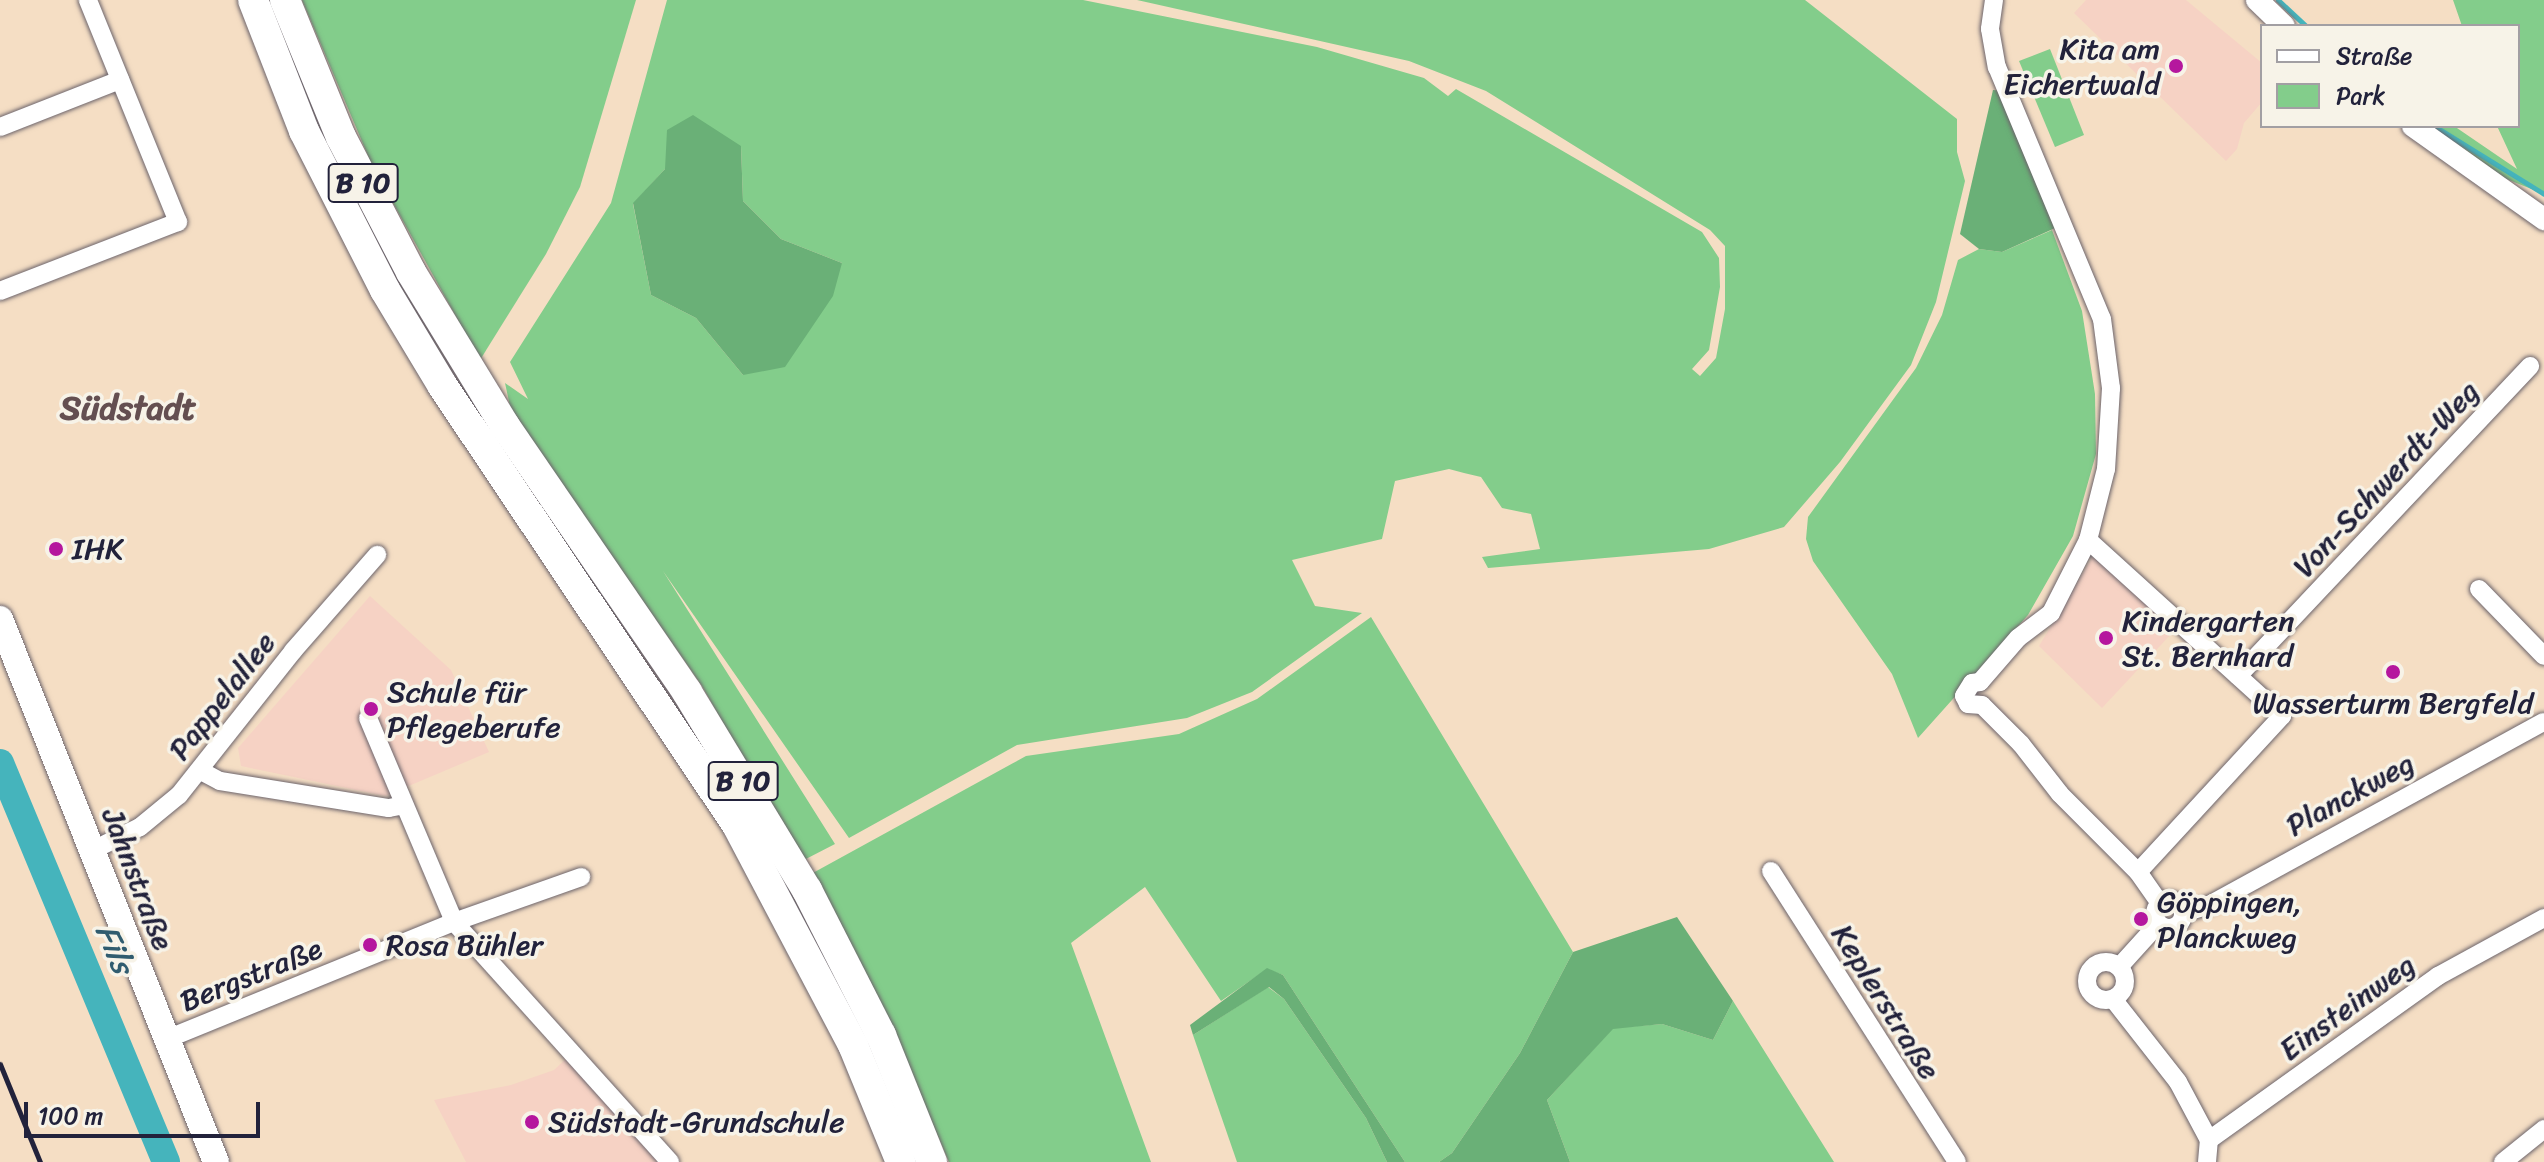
<!DOCTYPE html>
<meta charset="utf-8">
<style>
body{margin:0}
#map{position:relative;width:2544px;height:1162px;overflow:hidden;background:#f5dec4;font-family:Sriracha,sans-serif}
div>[style]{position:absolute}
.built>*{inset:0;background:#f6d2c4}
.green>*{inset:0;background:#83cd8b}
.forest>*{inset:0;background:#6ab077}
.stream>*{height:5px;margin:-2.5px;padding:0 2.5px;transform-origin:2.5px;border-radius:2.5px;background:#45b4bc}
.river>*{height:28px;margin:-14px;padding:0 14px;transform-origin:14px;border-radius:14px;background:#45b4bc}
.roads{filter:drop-shadow(0 0 2px #6c646b) drop-shadow(0 0 2px #6c646b)}
.minor>*{height:18px;margin:-9px;padding:0 9px;transform-origin:9px;border-radius:9px;background:#fff}
.minor>.ring{margin:-9px;padding:0;box-sizing:content-box;background:none;border:18px solid #fff;border-radius:50%}
.tertiary>*{height:22px;margin:-11px;padding:0 11px;transform-origin:11px;border-radius:11px;background:#fff}
.secondary>*{height:26px;margin:-13px;padding:0 13px;transform-origin:13px;border-radius:13px;background:#fff}
.trunk>*{height:30px;margin:-15px;padding:0 15px;transform-origin:15px;border-radius:15px;background:#fff}
.rail>*{height:5px;margin:-2.5px;padding:0 2.5px;transform-origin:2.5px;border-radius:2.5px;background:#22223b}
.dots>*{width:22px;height:22px;translate:-50% -50%;box-sizing:border-box;border:4px solid #f7f3e8;border-radius:50%}
span{translate:-50% -50%;white-space:nowrap;text-align:center;line-height:1.15;-webkit-text-stroke:7px #f7f3e8;paint-order:stroke}
.shield-label span{padding:2px 6px;background:#f7f3e8;border:2px solid;border-radius:6px;-webkit-text-stroke-width:0}
.shield-label{font-size:28px;color:#22223b;font-weight:700}
.poi-label{font-size:30px;color:#22223b}
.right{translate:-100% -50%;text-align:right}
.left{translate:0 -50%;text-align:left}
.street-label{font-size:30px;color:#22223b}
.water-label{font-size:32px;color:#305c6f;font-style:italic}
.quarter-label{font-size:34px;color:#644f51;font-weight:700}
.legend{position:absolute;left:2260px;top:24px;width:260px;height:104px;box-sizing:border-box;background:#f7f3e8;border:2px solid #a29fa3;margin:0;padding:10px 14px;list-style:none;font-size:24px;color:#22223b}
.legend li{display:flex;align-items:center;gap:16px;height:40px}
.legend b{width:40px;border:2px solid #a29fa3}
.scale{position:absolute;left:24px;top:1102px;width:236px;height:36px;box-sizing:border-box;border:4px solid #22223b;border-top:0;padding-left:10px;font-size:24px;line-height:28px;white-space:nowrap;color:#22223b;-webkit-text-stroke:6px #f7f3e8;paint-order:stroke}
</style>
<div id="map">
<div class="built">
<div style="clip-path:polygon(2086px 0,2186px 0,2262px 63px,2262px 102px,2244px 123px,2237px 149px,2226px 161px,2074px 13px)"></div>
<div style="clip-path:polygon(2094px 555px,2174px 631px,2102px 708px,2039px 646px)"></div>
<div style="clip-path:polygon(370px 596px,451px 670px,489px 752px,385px 796px,241px 766px,238px 748px)"></div>
<div style="clip-path:polygon(570px 1055px,660px 1162px,466px 1162px,434px 1100px,511px 1085px,554px 1070px)"></div>
</div>
<div class="green">
<div style="clip-path:polygon(302px 0,636px 0,580px 187px,546px 254px,480px 360px,372px 165px)"></div>
<div style="clip-path:polygon(evenodd,667px 0,1083px 0,1317px 47px,1424px 78px,1448px 96px,1456px 89px,1702px 232px,1719px 258px,1720px 287px,1709px 350px,1692px 369px,1700px 376px,1716px 358px,1725px 309px,1725px 246px,1710px 230px,1486px 91px,1409px 61px,1137px 0,1805px 0,1957px 119px,1957px 152px,1965px 181px,1936px 302px,1911px 365px,1840px 462px,1784px 527px,1709px 549px,1488px 568px,1482px 557px,1540px 549px,1531px 514px,1502px 508px,1481px 477px,1464px 473px,1449px 469px,1395px 481px,1382px 539px,1292px 560px,1315px 606px,1362px 613px,1252px 692px,1187px 718px,1017px 745px,849px 838px,663px 571px,835px 844px,802px 861px,702px 686px,511px 411px,505px 383px,528px 399px,510px 362px,611px 203px,667px 0,741px 146px,743px 201px,781px 239px,842px 263px,743px 375px,696px 318px,651px 295px,633px 204px,665px 169px,741px 146px)"></div>
<div style="clip-path:polygon(2453px 0,2544px 0,2544px 194px,2499px 176px,2426px 126px,2454px 126px,2517px 169px,2497px 126px,2518px 126px,2518px 26px,2462px 26px)"></div>
<div style="clip-path:polygon(2050px 49px,2084px 135px,2055px 147px,2019px 61px)"></div>
<div style="clip-path:polygon(2052px 230px,2082px 311px,2095px 394px,2096px 454px,2073px 536px,2028px 615px,1918px 738px,1892px 674px,1813px 561px,1806px 539px,1808px 517px,1916px 368px,1942px 315px,1958px 260px,1979px 249px,2002px 252px)"></div>
<div style="clip-path:polygon(1371px 617px,1573px 952px,1520px 1053px,1452px 1153px,1439px 1162px,1405px 1162px,1283px 975px,1267px 969px,1221px 1001px,1145px 887px,1071px 943px,1151px 1162px,949px 1162px,889px 1021px,811px 874px,1026px 756px,1179px 734px,1257px 699px)"></div>
<div style="clip-path:polygon(1268px 987px,1284px 999px,1366px 1118px,1387px 1162px,1237px 1162px,1193px 1035px)"></div>
<div style="clip-path:polygon(1733px 1001px,1834px 1162px,1570px 1162px,1547px 1100px,1613px 1028px,1662px 1024px,1713px 1040px)"></div>
</div>
<div class="forest">
<div style="clip-path:polygon(1993px 90px,2006px 91px,2064px 224px,2002px 252px,1979px 249px,1960px 234px)"></div>
<div style="clip-path:polygon(693px 115px,741px 146px,743px 201px,781px 239px,842px 263px,833px 296px,785px 367px,743px 375px,696px 318px,651px 295px,633px 203px,665px 169px,667px 130px)"></div>
<div style="clip-path:polygon(1677px 917px,1733px 1001px,1713px 1040px,1662px 1024px,1613px 1029px,1547px 1100px,1570px 1162px,1439px 1162px,1452px 1153px,1520px 1053px,1573px 952px)"></div>
<div style="clip-path:polygon(1267px 968px,1283px 975px,1405px 1162px,1387px 1162px,1366px 1118px,1284px 999px,1269px 987px,1193px 1035px,1190px 1025px)"></div>
</div>
<div class="stream">
<div style="left:2278px;top:0;width:38px;rotate:43deg"></div>
<div style="left:2434px;top:126px;width:129px;rotate:31.7deg"></div>
</div>
<div class="river">
<div style="left:0;top:763px;width:432px;rotate:67.4deg"></div>
</div>
<div class="roads">
<div class="minor">
<div style="left:1994px;top:0;width:29px;rotate:98deg"></div>
<div style="left:1990px;top:29px;width:39px;rotate:80deg"></div>
<div style="left:1997px;top:67px;width:273px;rotate:67.4deg"></div>
<div style="left:2102px;top:319px;width:70px;rotate:82.6deg"></div>
<div style="left:2111px;top:388px;width:81px;rotate:93.5deg"></div>
<div style="left:2106px;top:469px;width:73px;rotate:104.2deg"></div>
<div style="left:2088px;top:540px;width:82px;rotate:116.9deg"></div>
<div style="left:2051px;top:613px;width:41px;rotate:142.9deg"></div>
<div style="left:2018px;top:638px;width:58px;rotate:130.8deg"></div>
<div style="left:1980px;top:682px;width:8px;rotate:173deg"></div>
<div style="left:1972px;top:683px;width:15px;rotate:122deg"></div>
<div style="left:1964px;top:696px;width:9px;rotate:63deg"></div>
<div style="left:1968px;top:704px;width:14px;rotate:4deg"></div>
<div style="left:1982px;top:705px;width:55px;rotate:45deg"></div>
<div style="left:2021px;top:744px;width:63px;rotate:52deg"></div>
<div style="left:2060px;top:794px;width:110px;rotate:45deg"></div>
<div style="left:2138px;top:872px;width:38px;rotate:55deg"></div>
<div style="left:0;top:127px;width:129px;rotate:-21.4deg"></div>
<div style="left:0;top:291px;width:191px;rotate:-21.2deg"></div>
<div style="left:178px;top:222px;width:240px;rotate:-112.1deg"></div>
<div style="left:2088px;top:540px;width:262px;rotate:42.2deg"></div>
<div style="left:2282px;top:716px;width:212px;rotate:132.7deg"></div>
<div style="left:2479px;top:589px;width:93px;rotate:45.9deg"></div>
<div style="left:2238px;top:676px;width:426px;rotate:-46.7deg"></div>
<div style="left:368px;top:718px;width:221px;rotate:67.1deg"></div>
<div style="left:454px;top:922px;width:323px;rotate:48deg"></div>
<div style="left:201px;top:771px;width:21px;rotate:28deg"></div>
<div style="left:220px;top:781px;width:171px;rotate:9.1deg"></div>
<div style="left:389px;top:808px;width:15px;rotate:-11deg"></div>
<div style="left:93px;top:850px;width:52px;rotate:-26.1deg"></div>
<div style="left:140px;top:827px;width:50px;rotate:-39.4deg"></div>
<div style="left:179px;top:795px;width:184px;rotate:-51.6deg"></div>
<div style="left:293px;top:651px;width:128px;rotate:-48.8deg"></div>
<div style="left:1771px;top:871px;width:345px;rotate:57.4deg"></div>
<div class="ring" style="left:2155px;top:900px;width:10px;height:10px"></div>
<div style="left:2184px;top:913px;width:28px;rotate:-18deg"></div>
<div style="left:2211px;top:904px;width:379px;rotate:-28.7deg"></div>
<div class="ring" style="left:2087px;top:962px;width:20px;height:20px"></div>
<div style="left:2119px;top:967px;width:58px;rotate:-47.8deg"></div>
<div style="left:2113px;top:999px;width:105px;rotate:51.9deg"></div>
<div style="left:2178px;top:1082px;width:66px;rotate:61.9deg"></div>
<div style="left:167px;top:1039px;width:310px;rotate:-22.2deg"></div>
<div style="left:454px;top:922px;width:135px;rotate:-19.5deg"></div>
<div style="left:2207px;top:1162px;width:22px;rotate:-85deg"></div>
<div style="left:2209px;top:1140px;width:282px;rotate:-35.6deg"></div>
<div style="left:2438px;top:976px;width:121px;rotate:-28.7deg"></div>
<div style="left:2503px;top:1162px;width:53px;rotate:-38.8deg"></div>
</div>
<div class="tertiary">
<div style="left:2257px;top:0;width:37px;rotate:44deg"></div>
<div style="left:2413px;top:126px;width:161px;rotate:35.4deg"></div>
</div>
<div class="secondary">
<div style="left:0;top:619px;width:584px;rotate:68.31deg"></div>
</div>
<div class="trunk">
<div style="left:253px;top:0;width:141px;rotate:68.7deg"></div>
<div style="left:304px;top:131px;width:178px;rotate:63deg"></div>
<div style="left:385px;top:290px;width:111px;rotate:59deg"></div>
<div style="left:442px;top:385px;width:530px;rotate:56.16deg"></div>
<div style="left:737px;top:825px;width:249px;rotate:62.2deg"></div>
<div style="left:853px;top:1045px;width:126px;rotate:67.7deg"></div>
<div style="left:285px;top:0;width:148px;rotate:67.8deg"></div>
<div style="left:341px;top:137px;width:152px;rotate:62.6deg"></div>
<div style="left:411px;top:272px;width:180px;rotate:58.6deg"></div>
<div style="left:505px;top:426px;width:322px;rotate:55.6deg"></div>
<div style="left:687px;top:692px;width:232px;rotate:58.8deg"></div>
<div style="left:807px;top:890px;width:163px;rotate:63deg"></div>
<div style="left:881px;top:1035px;width:137px;rotate:68.1deg"></div>
</div>
</div>
<div class="rail">
<div style="left:0;top:1064px;width:106px;rotate:67.8deg"></div>
</div>
<div class="dots">
<div style="left:2176px;top:66px;background:#b5179e"></div>
<div style="left:56px;top:549px;background:#b5179e"></div>
<div style="left:2106px;top:638px;background:#b5179e"></div>
<div style="left:2393px;top:672px;background:#b5179e"></div>
<div style="left:371px;top:709px;background:#b5179e"></div>
<div style="left:2141px;top:919px;background:#b5179e"></div>
<div style="left:370px;top:945px;background:#b5179e"></div>
<div style="left:532px;top:1122px;background:#b5179e"></div>
</div>
<div class="shield-label">
<span style="left:363px;top:183px">B 10</span>
<span style="left:743px;top:781px">B 10</span>
</div>
<div class="poi-label">
<span class="right" style="left:2160px;top:66px">Kita am<br>Eichertwald</span>
<span class="left" style="left:72px;top:549px">IHK</span>
<span class="left" style="left:2122px;top:638px">Kindergarten<br>St. Bernhard</span>
<span class="left" style="left:387px;top:709px">Schule für<br>Pflegeberufe</span>
<span style="left:2393px;top:703px">Wasserturm Bergfeld</span>
<span class="left" style="left:2157px;top:919px">Göppingen,<br>Planckweg</span>
<span class="left" style="left:386px;top:945px">Rosa Bühler</span>
<span class="left" style="left:548px;top:1122px">Südstadt-Grundschule</span>
</div>
<div class="street-label">
<span style="left:2386px;top:479px;rotate:-47deg">Von-Schwerdt-Weg</span>
<span style="left:222px;top:696px;rotate:-52deg">Pappelallee</span>
<span style="left:2350px;top:794px;rotate:-29deg">Planckweg</span>
<span style="left:138px;top:879px;rotate:69deg">Jahnstraße</span>
<span style="left:251px;top:975px;rotate:-22deg">Bergstraße</span>
<span style="left:1886px;top:1002px;rotate:58deg">Keplerstraße</span>
<span style="left:2347px;top:1007px;rotate:-36deg">Einsteinweg</span>
</div>
<div class="water-label">
<span style="left:114px;top:949px;rotate:67deg">Fils</span>
</div>
<div class="quarter-label">
<span style="left:128px;top:409px">Südstadt</span>
</div>
<ul class="legend">
<li><b style="height:10px;background:#fff"></b>Straße</li>
<li><b style="height:22px;background:#83cd8b"></b>Park</li>
</ul>
<div class="scale">100 m</div>
</div>
